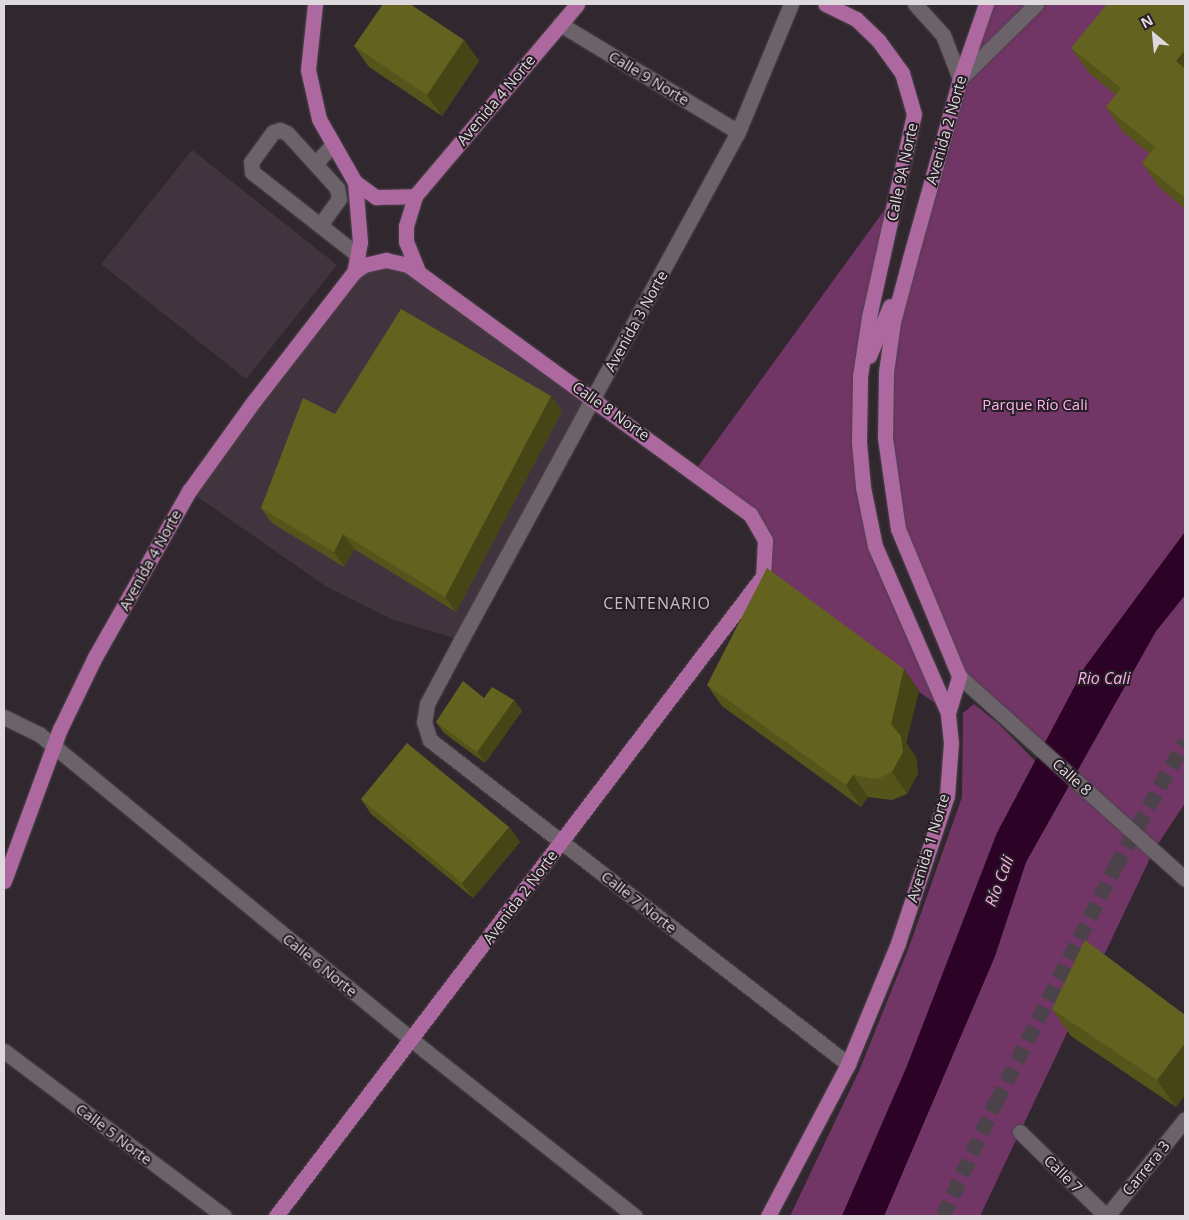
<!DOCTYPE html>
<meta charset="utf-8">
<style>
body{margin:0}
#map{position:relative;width:1189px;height:1220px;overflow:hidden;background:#31282f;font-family:"Open Sans",sans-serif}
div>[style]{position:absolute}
.built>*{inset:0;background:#41343e}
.green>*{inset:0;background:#713566}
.water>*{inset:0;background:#2d0227}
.major-tunnel>*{height:15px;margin-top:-7.5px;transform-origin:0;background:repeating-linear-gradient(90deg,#4b4349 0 15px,transparent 0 23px)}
.roads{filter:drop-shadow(0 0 1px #4b454a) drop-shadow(0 0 1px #4b454a)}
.minor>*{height:15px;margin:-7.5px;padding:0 7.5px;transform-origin:7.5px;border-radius:7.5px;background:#6c636a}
.major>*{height:15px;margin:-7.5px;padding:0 7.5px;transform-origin:7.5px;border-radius:7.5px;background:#ac689f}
.wall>*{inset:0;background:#55541b}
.shaded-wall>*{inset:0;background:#454516}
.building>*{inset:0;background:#63621f}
span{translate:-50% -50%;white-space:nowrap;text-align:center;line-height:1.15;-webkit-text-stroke:4px #271f25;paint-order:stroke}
.street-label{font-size:15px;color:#ded9dd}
.park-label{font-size:15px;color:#feb5ed}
.neighbourhood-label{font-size:16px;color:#c9bec6;letter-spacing:1px}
.water-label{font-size:16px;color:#f9b0e8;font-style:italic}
.frame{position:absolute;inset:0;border:5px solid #ded9dd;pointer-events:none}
.north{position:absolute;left:1129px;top:10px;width:50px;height:50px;-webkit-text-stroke:4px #271f25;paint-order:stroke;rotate:332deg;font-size:14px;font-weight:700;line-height:20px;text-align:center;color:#ded9dd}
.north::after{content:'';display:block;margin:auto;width:18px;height:22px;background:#ded9dd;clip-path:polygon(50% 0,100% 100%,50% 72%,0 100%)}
</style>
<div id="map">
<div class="built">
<div style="clip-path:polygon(192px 150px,337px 265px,246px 379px,101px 264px)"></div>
<div style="clip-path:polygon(398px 261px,593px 398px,461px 640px,391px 619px,327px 587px,189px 491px,354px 272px)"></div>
</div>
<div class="green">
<div style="clip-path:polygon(986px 4px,1109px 4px,1139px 113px,1172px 172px,1185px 209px,1185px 532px,1085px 667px,1042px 749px,959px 676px,901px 538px,886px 372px)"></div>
<div style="clip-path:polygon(899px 190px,860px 376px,872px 537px,948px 713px,763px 576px,759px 527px,694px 472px)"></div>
<div style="clip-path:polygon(1185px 595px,1185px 803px,1154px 850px,980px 1216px,884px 1216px,995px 956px,1026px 862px,1156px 631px)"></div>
<div style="clip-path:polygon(974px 704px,999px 724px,1035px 761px,997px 833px,907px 1066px,842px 1216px,790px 1216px,859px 1071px,909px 947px,962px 797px,963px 713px)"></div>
</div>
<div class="water">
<div style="clip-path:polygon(1185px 532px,1185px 595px,1156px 631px,1026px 862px,995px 956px,884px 1216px,842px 1216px,907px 1066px,997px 833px,1085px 667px)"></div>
</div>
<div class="major-tunnel">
<div style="left:943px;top:1216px;width:126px;rotate:-65.1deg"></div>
<div style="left:996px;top:1102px;width:263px;rotate:-63.1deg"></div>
<div style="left:1115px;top:867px;width:144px;rotate:-60.9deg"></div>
</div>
<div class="roads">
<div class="minor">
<div style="left:791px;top:4px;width:139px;rotate:112.5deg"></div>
<div style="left:738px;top:132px;width:579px;rotate:118.6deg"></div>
<div style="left:461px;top:640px;width:72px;rotate:118deg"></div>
<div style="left:427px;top:704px;width:18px;rotate:99deg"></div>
<div style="left:424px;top:722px;width:19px;rotate:72deg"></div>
<div style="left:430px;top:740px;width:529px;rotate:37.78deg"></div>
<div style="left:915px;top:4px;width:42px;rotate:47.9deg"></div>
<div style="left:943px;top:35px;width:47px;rotate:68.9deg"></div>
<div style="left:560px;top:24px;width:208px;rotate:31.2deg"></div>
<div style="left:960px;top:79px;width:107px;rotate:-44.6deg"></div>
<div style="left:315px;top:164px;width:27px;rotate:-48deg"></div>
<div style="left:320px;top:225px;width:32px;rotate:-54deg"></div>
<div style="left:339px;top:199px;width:11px;rotate:-100deg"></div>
<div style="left:337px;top:188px;width:74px;rotate:-132.3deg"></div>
<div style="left:287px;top:133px;width:8px;rotate:-157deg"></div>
<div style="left:280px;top:130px;width:7px;rotate:164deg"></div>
<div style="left:273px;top:132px;width:37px;rotate:126deg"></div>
<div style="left:251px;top:162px;width:10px;rotate:84deg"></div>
<div style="left:252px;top:172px;width:135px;rotate:38.1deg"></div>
<div style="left:959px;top:676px;width:304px;rotate:41.9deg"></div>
<div style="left:4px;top:717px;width:39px;rotate:26deg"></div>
<div style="left:39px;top:734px;width:502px;rotate:39.34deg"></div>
<div style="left:427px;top:1052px;width:265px;rotate:38.3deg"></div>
<div style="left:4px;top:1051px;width:275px;rotate:36.9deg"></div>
<div style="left:1020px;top:1132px;width:120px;rotate:44.3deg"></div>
<div style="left:1107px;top:1216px;width:124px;rotate:-51.2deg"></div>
</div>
<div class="major">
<div style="left:315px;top:4px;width:66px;rotate:96.1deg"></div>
<div style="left:308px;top:70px;width:50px;rotate:77.3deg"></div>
<div style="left:319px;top:119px;width:73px;rotate:60.3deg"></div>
<div style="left:355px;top:182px;width:60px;rotate:85.2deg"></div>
<div style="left:360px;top:242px;width:31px;rotate:101deg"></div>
<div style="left:355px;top:182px;width:26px;rotate:36deg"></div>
<div style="left:376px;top:197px;width:39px;rotate:-1deg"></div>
<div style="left:418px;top:271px;width:31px;rotate:-112deg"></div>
<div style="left:406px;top:242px;width:16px;rotate:-90deg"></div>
<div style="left:406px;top:226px;width:31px;rotate:-73deg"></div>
<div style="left:415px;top:196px;width:251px;rotate:-49.8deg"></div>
<div style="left:869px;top:356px;width:54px;rotate:-67.2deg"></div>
<div style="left:948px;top:713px;width:39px;rotate:-73deg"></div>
<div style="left:959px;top:676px;width:159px;rotate:-112.5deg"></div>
<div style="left:898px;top:529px;width:92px;rotate:-98.1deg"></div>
<div style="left:885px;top:438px;width:66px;rotate:-89.1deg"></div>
<div style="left:886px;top:372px;width:50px;rotate:-82deg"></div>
<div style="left:893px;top:322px;width:66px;rotate:-75.1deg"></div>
<div style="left:910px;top:258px;width:186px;rotate:-74.4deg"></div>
<div style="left:960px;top:79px;width:79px;rotate:-70.9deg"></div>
<div style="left:4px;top:881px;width:162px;rotate:-69.8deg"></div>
<div style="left:60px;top:729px;width:80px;rotate:-64.1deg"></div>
<div style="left:95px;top:657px;width:191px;rotate:-60.5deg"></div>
<div style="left:189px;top:491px;width:111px;rotate:-54.2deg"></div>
<div style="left:254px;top:401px;width:163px;rotate:-52.2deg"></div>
<div style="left:354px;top:272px;width:12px;rotate:-35deg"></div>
<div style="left:364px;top:265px;width:23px;rotate:-13deg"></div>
<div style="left:386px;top:260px;width:23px;rotate:13deg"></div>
<div style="left:408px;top:265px;width:423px;rotate:36.1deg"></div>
<div style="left:750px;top:514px;width:30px;rotate:60deg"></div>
<div style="left:765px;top:540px;width:36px;rotate:93deg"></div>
<div style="left:763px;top:576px;width:804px;rotate:127.27deg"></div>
<div style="left:768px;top:1216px;width:172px;rotate:-62.2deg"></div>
<div style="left:848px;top:1064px;width:131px;rotate:-67.5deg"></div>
<div style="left:898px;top:943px;width:155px;rotate:-71.6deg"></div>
<div style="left:947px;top:796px;width:53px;rotate:-85.7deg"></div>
<div style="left:951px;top:743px;width:30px;rotate:-96deg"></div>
<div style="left:948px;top:713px;width:182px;rotate:-113.6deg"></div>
<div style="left:875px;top:546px;width:60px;rotate:-101.5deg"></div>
<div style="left:863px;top:487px;width:45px;rotate:-95.1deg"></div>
<div style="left:859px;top:442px;width:66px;rotate:-89.1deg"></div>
<div style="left:860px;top:376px;width:60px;rotate:-81.3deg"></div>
<div style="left:869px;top:317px;width:208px;rotate:-77.5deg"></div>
<div style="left:914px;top:114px;width:43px;rotate:-106.3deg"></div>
<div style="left:902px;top:73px;width:39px;rotate:-126deg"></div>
<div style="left:879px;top:41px;width:32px;rotate:-136deg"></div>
<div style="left:856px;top:19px;width:34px;rotate:-154deg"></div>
</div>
</div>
<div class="wall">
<div style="clip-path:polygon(1185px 4px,1185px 209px,1160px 188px,1142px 163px,1150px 154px,1123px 132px,1106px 107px,1116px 95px,1089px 73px,1071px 48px)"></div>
<div style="clip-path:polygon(464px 40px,479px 61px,442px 116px,369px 67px,354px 46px)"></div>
<div style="clip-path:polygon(551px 396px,562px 411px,456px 612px,354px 549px,344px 567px,272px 523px,261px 508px,335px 414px)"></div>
<div style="clip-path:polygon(707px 685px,919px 690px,906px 743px,916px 757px,918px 773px,907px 794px,892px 800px,868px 797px,861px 807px,722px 706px)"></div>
<div style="clip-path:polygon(484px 698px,514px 700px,522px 711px,485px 763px,444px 733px,436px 722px)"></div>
<div style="clip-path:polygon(361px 799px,509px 827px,520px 842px,473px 898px,371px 814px)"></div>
<div style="clip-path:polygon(1052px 1009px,1185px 1015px,1185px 1095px,1176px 1107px,1071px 1036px)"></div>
</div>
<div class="shaded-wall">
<div style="clip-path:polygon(464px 40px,479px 61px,442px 116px,427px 95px)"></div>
<div style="clip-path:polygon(1185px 50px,1185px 75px,1176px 61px)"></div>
<div style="clip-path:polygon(551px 396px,562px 411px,456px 612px,445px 597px)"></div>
<div style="clip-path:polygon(343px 534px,354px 549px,344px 567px,334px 552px)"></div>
<div style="clip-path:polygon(904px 669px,919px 690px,906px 743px,916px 757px,918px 773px,907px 794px,892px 772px,891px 724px)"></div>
<div style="clip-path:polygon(514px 700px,522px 711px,485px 763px,477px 752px)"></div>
<div style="clip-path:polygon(853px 775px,868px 797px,861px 807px,846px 785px)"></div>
<div style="clip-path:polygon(509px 827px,520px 842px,473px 898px,462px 883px)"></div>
<div style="clip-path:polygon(1185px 1043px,1185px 1095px,1176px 1107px,1157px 1080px)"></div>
</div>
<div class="building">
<div style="clip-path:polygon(383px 4px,410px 4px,464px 40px,427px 95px,354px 46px)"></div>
<div style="clip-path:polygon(1107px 4px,1185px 4px,1185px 50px,1176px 61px,1185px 69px,1185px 198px,1142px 163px,1155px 147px,1106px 107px,1121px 88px,1071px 48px)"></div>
<div style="clip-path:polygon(401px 309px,551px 396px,445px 597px,343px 534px,334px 552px,261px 508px,303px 398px,335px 414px)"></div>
<div style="clip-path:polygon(767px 568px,904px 669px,891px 724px,901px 736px,903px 752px,892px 772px,877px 779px,853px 775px,846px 785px,707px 685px)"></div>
<div style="clip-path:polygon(463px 681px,484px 698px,492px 687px,514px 700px,477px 752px,436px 722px)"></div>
<div style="clip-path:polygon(407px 743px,509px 827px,462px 883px,361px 799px)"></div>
<div style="clip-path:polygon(1085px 940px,1185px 1015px,1185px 1043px,1157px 1080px,1052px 1009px)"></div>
</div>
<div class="street-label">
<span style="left:649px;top:78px;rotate:31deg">Calle 9 Norte</span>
<span style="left:496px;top:100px;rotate:-50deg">Avenida 4 Norte</span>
<span style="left:946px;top:130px;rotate:-74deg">Avenida 2 Norte</span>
<span style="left:902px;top:172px;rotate:-78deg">Calle 9A Norte</span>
<span style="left:636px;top:321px;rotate:-61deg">Avenida 3 Norte</span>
<span style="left:611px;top:411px;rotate:35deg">Calle 8 Norte</span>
<span style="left:150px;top:560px;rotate:-61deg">Avenida 4 Norte</span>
<span style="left:1072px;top:777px;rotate:42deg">Calle 8</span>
<span style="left:928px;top:848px;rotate:-73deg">Avenida 1 Norte</span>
<span style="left:520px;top:897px;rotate:-53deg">Avenida 2 Norte</span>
<span style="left:639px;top:902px;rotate:38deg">Calle 7 Norte</span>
<span style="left:320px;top:965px;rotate:39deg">Calle 6 Norte</span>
<span style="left:114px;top:1134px;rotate:37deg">Calle 5 Norte</span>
<span style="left:1146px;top:1168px;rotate:-51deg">Carrera 3</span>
<span style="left:1063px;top:1174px;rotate:44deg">Calle 7</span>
</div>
<div class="park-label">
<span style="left:1035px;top:405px">Parque Río Cali</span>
</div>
<div class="neighbourhood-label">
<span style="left:657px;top:603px">CENTENARIO</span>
</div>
<div class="water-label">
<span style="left:1104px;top:678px">Rio Cali</span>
<span style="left:999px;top:881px;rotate:-69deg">Río Cali</span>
</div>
<div class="frame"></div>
<div class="north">N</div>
</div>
